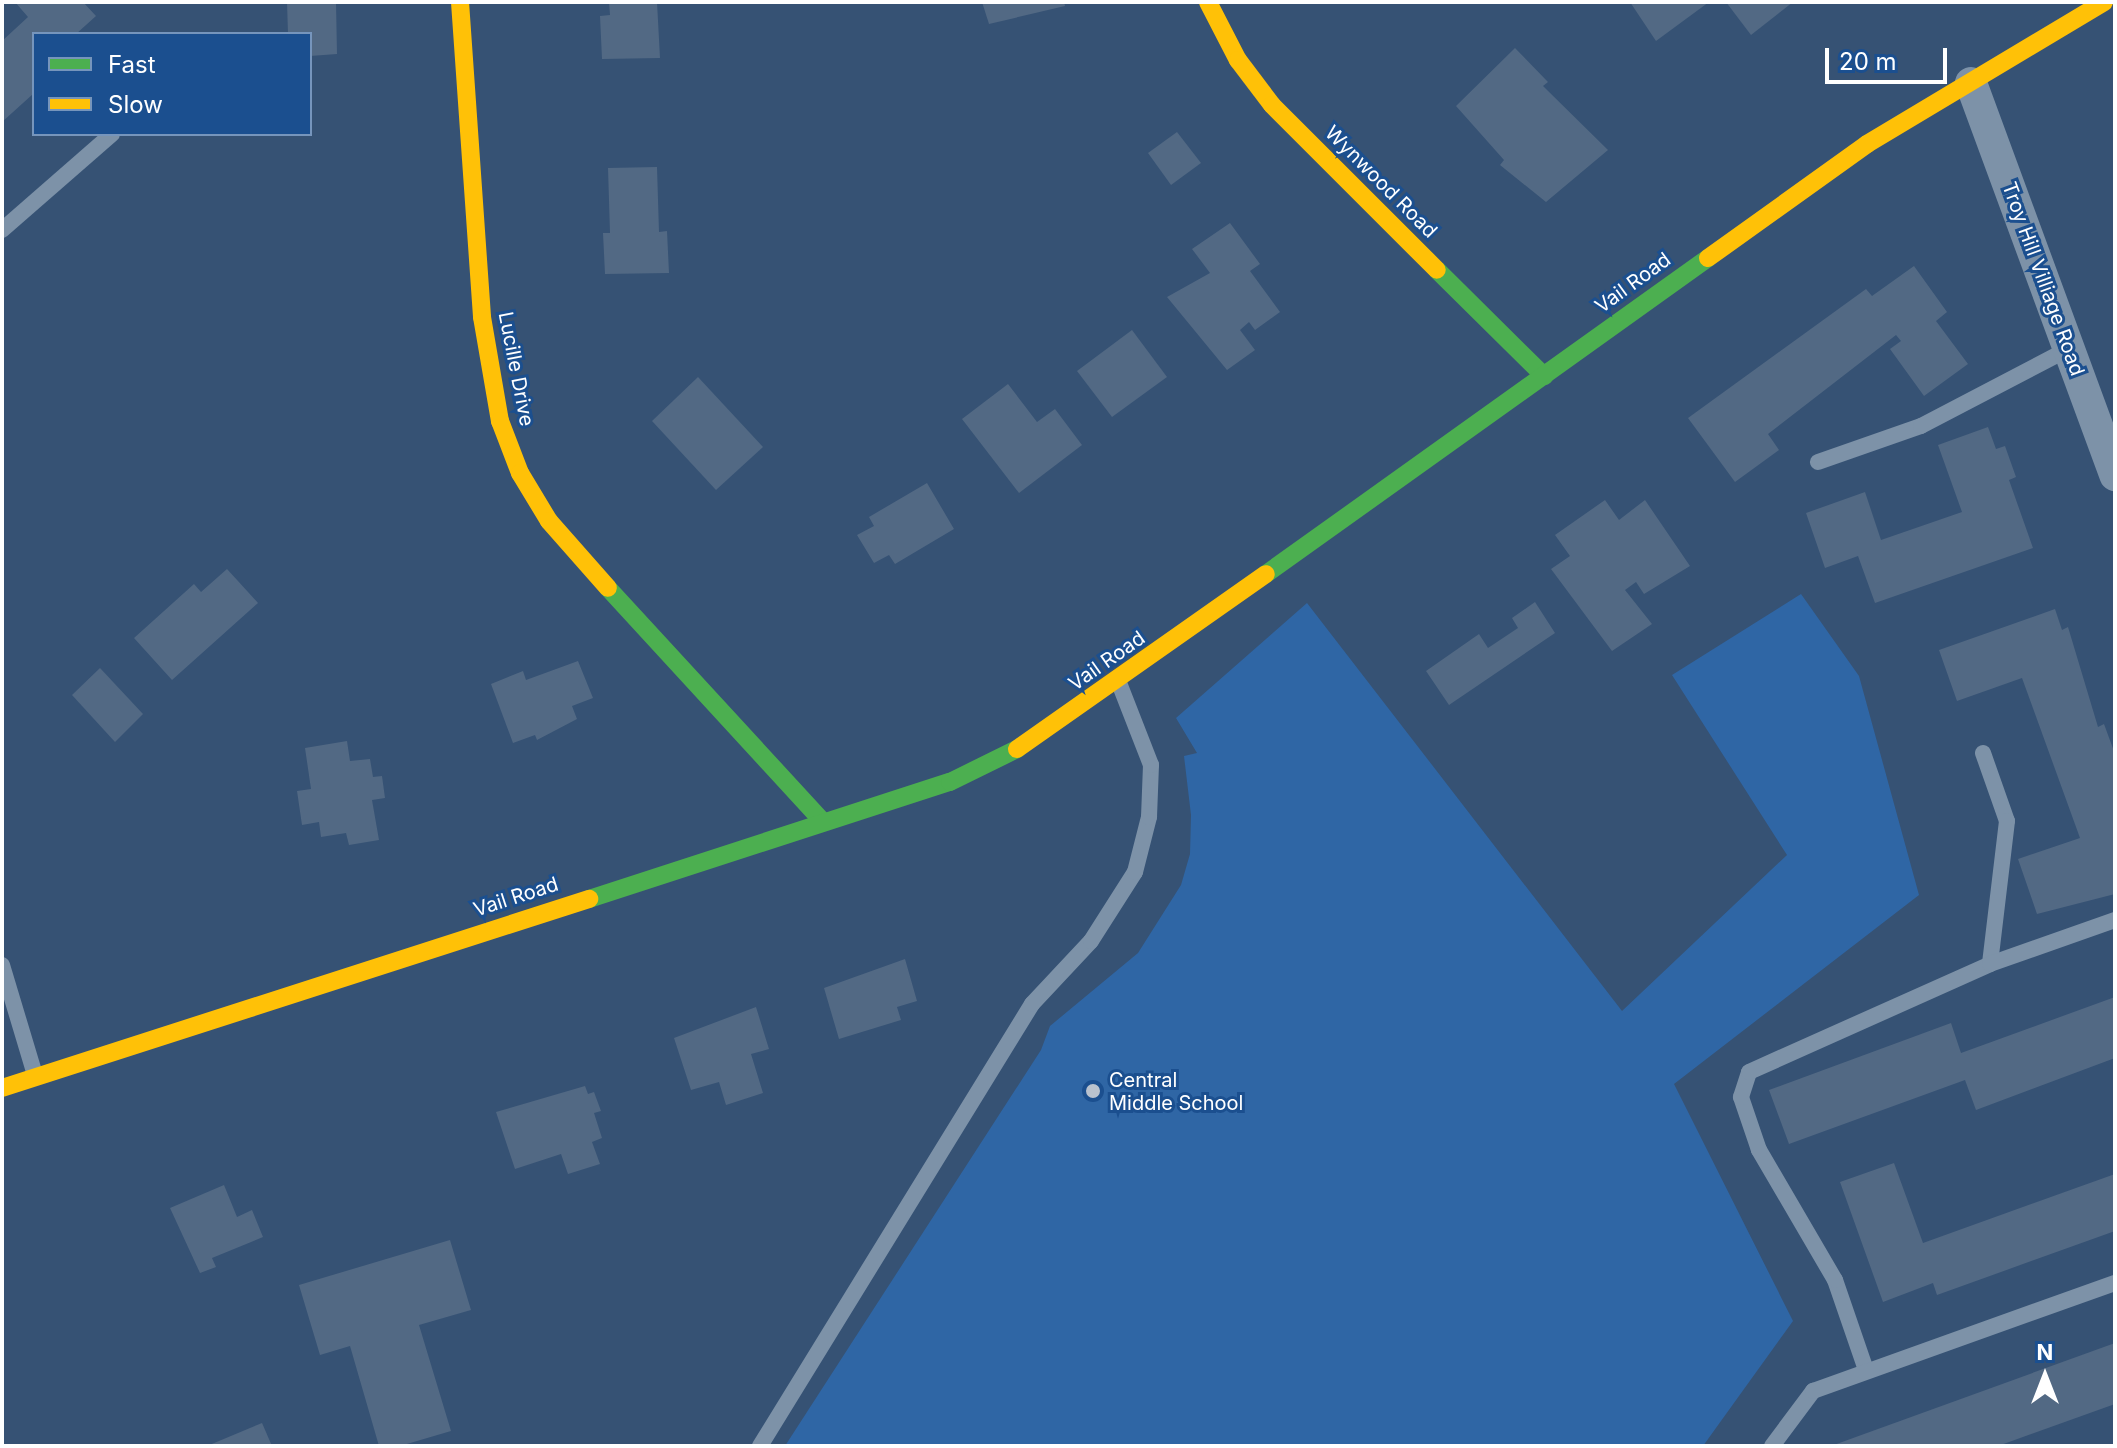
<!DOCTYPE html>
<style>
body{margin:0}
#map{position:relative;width:2117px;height:1448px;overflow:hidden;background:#365274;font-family:Inter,sans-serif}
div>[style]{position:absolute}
.green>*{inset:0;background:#2f66a5}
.building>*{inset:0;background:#526984}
.lane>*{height:16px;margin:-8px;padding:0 8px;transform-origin:8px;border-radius:8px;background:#7d92a8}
.street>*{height:32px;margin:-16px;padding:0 16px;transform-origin:16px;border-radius:16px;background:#7d92a8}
.fast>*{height:18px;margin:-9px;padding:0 9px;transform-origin:9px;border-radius:9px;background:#4caf50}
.slow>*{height:18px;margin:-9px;padding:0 9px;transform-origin:9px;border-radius:9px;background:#ffc107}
.dots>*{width:22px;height:22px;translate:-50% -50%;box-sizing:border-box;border:4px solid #1b4f8f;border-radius:50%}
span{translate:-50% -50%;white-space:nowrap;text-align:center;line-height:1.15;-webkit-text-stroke:6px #1b4f8f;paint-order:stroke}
.street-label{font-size:20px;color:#fff}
.poi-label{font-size:20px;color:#fff}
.left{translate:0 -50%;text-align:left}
.frame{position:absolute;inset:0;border:4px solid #fff;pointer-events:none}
.legend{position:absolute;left:32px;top:32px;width:280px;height:104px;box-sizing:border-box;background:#1b4f8f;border:2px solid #7695bc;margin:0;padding:10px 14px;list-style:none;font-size:24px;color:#fff}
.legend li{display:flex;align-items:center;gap:16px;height:40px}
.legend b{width:40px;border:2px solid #7695bc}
.north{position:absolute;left:2005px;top:1336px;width:80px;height:80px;-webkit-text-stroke:6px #1b4f8f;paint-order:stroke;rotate:0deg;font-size:22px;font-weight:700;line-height:32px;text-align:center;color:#fff}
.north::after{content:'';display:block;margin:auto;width:28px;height:36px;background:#fff;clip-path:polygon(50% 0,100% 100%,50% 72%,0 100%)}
.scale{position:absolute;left:1825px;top:48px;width:122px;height:36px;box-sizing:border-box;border:4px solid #fff;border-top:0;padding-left:10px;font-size:24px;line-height:28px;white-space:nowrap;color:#fff;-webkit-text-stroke:6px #1b4f8f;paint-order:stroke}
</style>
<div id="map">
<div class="green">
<div style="clip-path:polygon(1801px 594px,1859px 676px,1919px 895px,1674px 1084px,1793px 1321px,1703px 1446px,785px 1446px,1041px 1050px,1050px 1026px,1138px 953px,1181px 885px,1190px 854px,1191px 815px,1184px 756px,1197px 753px,1176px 718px,1307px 603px,1622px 1011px,1787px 855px,1672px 675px)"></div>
</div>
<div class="building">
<div style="clip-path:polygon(15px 2px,83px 2px,96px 16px,76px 34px,34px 34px,33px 94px,2px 122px,2px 41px,28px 17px)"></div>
<div style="clip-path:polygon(287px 2px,336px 2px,337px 54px,310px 56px,310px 34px,288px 34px)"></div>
<div style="clip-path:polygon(609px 2px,657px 2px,660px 58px,602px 59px,600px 16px,610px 15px)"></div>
<div style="clip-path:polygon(982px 2px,1064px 2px,1065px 6px,989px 24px)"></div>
<div style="clip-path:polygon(1630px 2px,1709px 2px,1656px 41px)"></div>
<div style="clip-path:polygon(1726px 2px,1793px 2px,1751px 35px)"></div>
<div style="clip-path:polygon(1515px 48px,1548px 82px,1543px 86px,1608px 150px,1546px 202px,1500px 165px,1504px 160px,1456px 106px)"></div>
<div style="clip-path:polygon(1177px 132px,1201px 163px,1171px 185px,1148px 153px)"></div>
<div style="clip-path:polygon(657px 167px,659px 232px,667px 231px,669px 273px,605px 274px,603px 233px,610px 233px,608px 168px)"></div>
<div style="clip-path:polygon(1230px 223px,1260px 264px,1250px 271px,1280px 312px,1255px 330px,1249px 322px,1240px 330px,1255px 350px,1227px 370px,1167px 297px,1210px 273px,1192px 249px)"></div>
<div style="clip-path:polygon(1914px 266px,1947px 312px,1936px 321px,1968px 364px,1924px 396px,1890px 349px,1901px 341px,1896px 335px,1768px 434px,1779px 450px,1735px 482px,1688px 418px,1866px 289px,1872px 296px)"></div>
<div style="clip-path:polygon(1132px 330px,1167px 377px,1112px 417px,1077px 371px)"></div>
<div style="clip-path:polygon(698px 377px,763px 447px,716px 490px,652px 421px)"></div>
<div style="clip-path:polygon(1008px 384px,1037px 422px,1055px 409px,1082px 445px,1019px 493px,962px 419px)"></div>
<div style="clip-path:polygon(1988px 427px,1996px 449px,2005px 446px,2016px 477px,2009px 480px,2033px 548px,1875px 603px,1858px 556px,1825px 568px,1806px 513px,1865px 492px,1881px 540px,1962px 512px,1938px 445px)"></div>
<div style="clip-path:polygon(927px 483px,954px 529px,895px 564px,889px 555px,874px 563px,857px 535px,874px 526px,869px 517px)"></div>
<div style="clip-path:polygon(1605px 500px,1619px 520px,1645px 500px,1690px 566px,1644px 594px,1636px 582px,1625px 590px,1652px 624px,1612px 651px,1551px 569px,1570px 556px,1555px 535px)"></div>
<div style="clip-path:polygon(227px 569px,258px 603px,172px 680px,134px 638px,194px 584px,201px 592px)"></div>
<div style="clip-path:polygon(1535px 602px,1555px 633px,1449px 705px,1426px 671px,1479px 634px,1488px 648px,1518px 628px,1512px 618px)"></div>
<div style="clip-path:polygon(2055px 609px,2062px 630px,2068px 627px,2098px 727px,2104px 724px,2115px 754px,2115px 894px,2037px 914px,2018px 859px,2080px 838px,2022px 678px,1957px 701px,1939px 650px)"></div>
<div style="clip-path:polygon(578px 661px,593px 698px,572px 706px,577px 719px,537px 740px,535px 735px,513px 743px,491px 684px,523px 671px,526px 680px)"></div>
<div style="clip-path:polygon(100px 668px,143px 714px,115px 742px,72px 695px)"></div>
<div style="clip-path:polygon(347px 741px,350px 761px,370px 759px,373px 777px,382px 776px,385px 798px,372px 800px,379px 840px,349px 845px,346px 833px,321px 837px,319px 822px,302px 825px,297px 791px,311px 789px,305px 748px)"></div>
<div style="clip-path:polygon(905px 959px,917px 1001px,897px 1007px,901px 1020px,839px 1039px,824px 988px)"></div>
<div style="clip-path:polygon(2115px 997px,2115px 1058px,1976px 1110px,1965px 1080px,1789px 1144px,1769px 1090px,1951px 1023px,1961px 1053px)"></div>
<div style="clip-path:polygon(756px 1007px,769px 1049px,751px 1054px,763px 1093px,726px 1105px,719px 1082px,691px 1090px,674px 1038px)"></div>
<div style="clip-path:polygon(585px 1086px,588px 1094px,594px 1092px,601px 1111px,594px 1113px,602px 1138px,592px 1142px,600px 1164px,568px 1174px,561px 1154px,515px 1169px,496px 1112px)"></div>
<div style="clip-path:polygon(1894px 1163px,1923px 1243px,2115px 1174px,2115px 1231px,1937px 1295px,1933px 1283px,1883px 1302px,1840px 1182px)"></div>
<div style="clip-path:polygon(224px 1185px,237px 1217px,252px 1210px,263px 1237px,212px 1258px,216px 1267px,200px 1273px,170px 1208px)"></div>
<div style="clip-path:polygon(450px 1240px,471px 1310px,419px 1325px,451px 1431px,400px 1446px,379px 1446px,350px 1346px,320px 1355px,299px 1285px)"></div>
<div style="clip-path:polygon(2115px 1343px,2115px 1404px,1998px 1446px,1831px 1446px)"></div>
<div style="clip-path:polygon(262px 1423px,272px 1446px,207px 1446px)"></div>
</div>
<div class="lane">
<div style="left:2px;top:230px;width:146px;rotate:-41.1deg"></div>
<div style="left:1818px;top:462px;width:109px;rotate:-19.3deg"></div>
<div style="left:1921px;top:426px;width:166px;rotate:-27.6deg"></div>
<div style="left:1983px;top:753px;width:72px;rotate:70.6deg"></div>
<div style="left:2007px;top:821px;width:144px;rotate:96.8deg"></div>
<div style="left:2px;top:965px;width:115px;rotate:73.3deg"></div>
<div style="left:1866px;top:1370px;width:95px;rotate:-109deg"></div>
<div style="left:1835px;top:1280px;width:151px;rotate:-120.3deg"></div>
<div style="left:1759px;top:1150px;width:56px;rotate:-108.8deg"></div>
<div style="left:1741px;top:1097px;width:26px;rotate:-72deg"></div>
<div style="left:1749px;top:1072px;width:264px;rotate:-24.1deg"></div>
<div style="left:1990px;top:964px;width:133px;rotate:-19.4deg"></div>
<div style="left:760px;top:1446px;width:519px;rotate:-58.39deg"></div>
<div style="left:1032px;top:1004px;width:86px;rotate:-46.9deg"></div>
<div style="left:1091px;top:941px;width:82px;rotate:-57.5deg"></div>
<div style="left:1135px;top:872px;width:57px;rotate:-75.7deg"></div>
<div style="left:1149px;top:817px;width:52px;rotate:-87.8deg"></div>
<div style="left:1151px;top:765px;width:88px;rotate:-111.3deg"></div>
<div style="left:1772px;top:1446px;width:69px;rotate:-53.3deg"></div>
<div style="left:1813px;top:1391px;width:321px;rotate:-19.7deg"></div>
</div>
<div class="street">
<div style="left:1971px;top:83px;width:418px;rotate:69.8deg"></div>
</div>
<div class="fast">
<div style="left:1437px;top:270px;width:151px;rotate:44.7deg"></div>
<div style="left:1266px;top:574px;width:543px;rotate:-35.56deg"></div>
<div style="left:608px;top:588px;width:316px;rotate:47.4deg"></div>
<div style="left:589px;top:899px;width:379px;rotate:-18deg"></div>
<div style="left:950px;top:782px;width:75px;rotate:-26.2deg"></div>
</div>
<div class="slow">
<div style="left:460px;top:2px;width:316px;rotate:86deg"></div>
<div style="left:482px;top:317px;width:106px;rotate:80.2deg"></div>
<div style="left:500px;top:421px;width:56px;rotate:69deg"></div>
<div style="left:520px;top:473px;width:56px;rotate:58.9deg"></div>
<div style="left:549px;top:521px;width:89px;rotate:48.6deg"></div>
<div style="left:1208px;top:2px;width:65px;rotate:62.7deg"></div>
<div style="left:1238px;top:60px;width:56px;rotate:52.9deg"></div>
<div style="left:1272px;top:105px;width:233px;rotate:45deg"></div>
<div style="left:1708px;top:258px;width:196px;rotate:-35.6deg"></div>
<div style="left:1867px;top:144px;width:276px;rotate:-30.9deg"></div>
<div style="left:1017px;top:749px;width:304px;rotate:-35.1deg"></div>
<div style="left:2px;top:1088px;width:617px;rotate:-17.85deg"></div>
</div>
<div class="dots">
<div style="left:1093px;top:1091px;background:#b9c2ce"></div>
</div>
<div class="street-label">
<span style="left:1381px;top:182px;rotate:45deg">Wynwood Road</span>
<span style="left:2043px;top:279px;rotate:70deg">Troy Hill Villiage Road</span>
<span style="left:1633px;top:283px;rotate:-36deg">Vail Road</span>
<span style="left:516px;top:369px;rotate:79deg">Lucille Drive</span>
<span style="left:1107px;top:661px;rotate:-35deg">Vail Road</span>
<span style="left:516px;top:897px;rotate:-18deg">Vail Road</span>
</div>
<div class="poi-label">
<span class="left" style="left:1109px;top:1092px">Central<br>Middle School</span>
</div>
<div class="frame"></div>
<ul class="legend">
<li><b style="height:10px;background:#4caf50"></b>Fast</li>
<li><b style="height:10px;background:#ffc107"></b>Slow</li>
</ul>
<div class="north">N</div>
<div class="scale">20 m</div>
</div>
